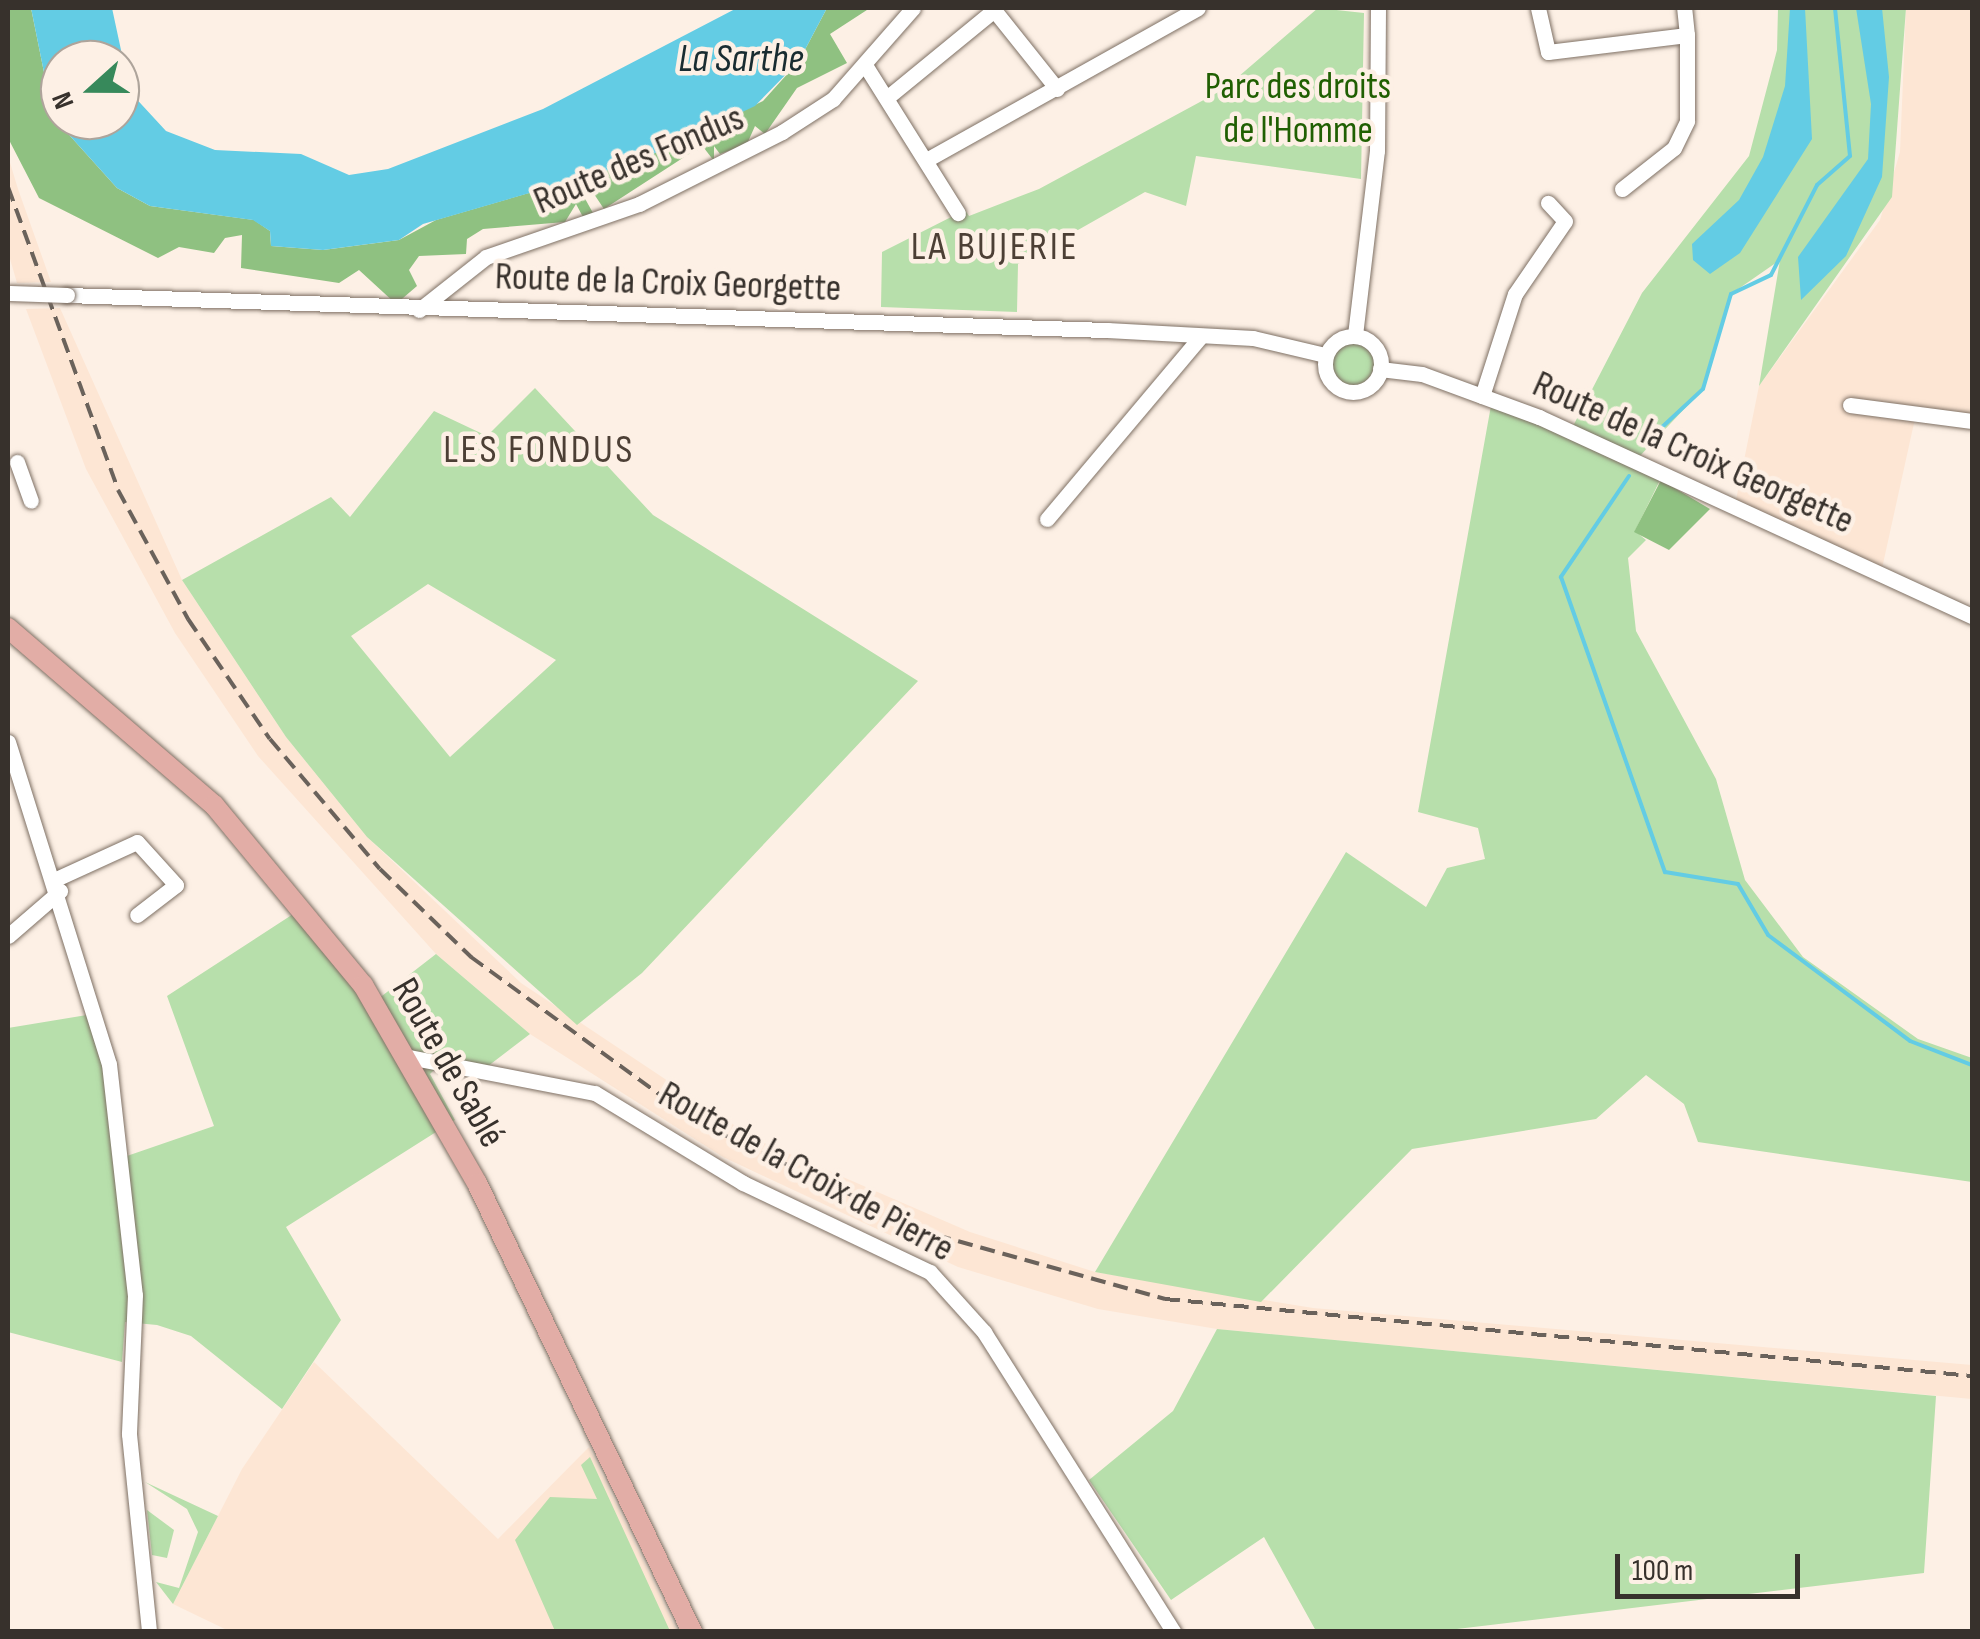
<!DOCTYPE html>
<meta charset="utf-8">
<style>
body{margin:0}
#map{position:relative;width:1980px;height:1639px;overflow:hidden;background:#fdf0e5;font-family:"Sofia Sans Condensed",sans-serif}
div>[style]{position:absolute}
.built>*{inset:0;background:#fde6d4}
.green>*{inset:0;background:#b7dfab}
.round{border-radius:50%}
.forest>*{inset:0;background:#8fc181}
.water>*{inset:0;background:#63cce4}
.stream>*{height:4px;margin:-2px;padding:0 2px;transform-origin:2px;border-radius:2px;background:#63cce4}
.roads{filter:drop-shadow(0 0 2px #7e7064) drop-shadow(0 0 2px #7e7064)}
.minor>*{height:15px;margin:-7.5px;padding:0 7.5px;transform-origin:7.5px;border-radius:7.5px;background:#fff}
.minor>.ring{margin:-7.5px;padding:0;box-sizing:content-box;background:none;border:15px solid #fff;border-radius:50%}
.major>*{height:20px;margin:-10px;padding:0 10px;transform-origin:10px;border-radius:10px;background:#e2ada6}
.rail>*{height:4px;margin-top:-2px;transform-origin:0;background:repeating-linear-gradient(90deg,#6a625b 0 15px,transparent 0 23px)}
.bridges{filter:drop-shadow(0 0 2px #7e7064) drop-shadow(0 0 2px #7e7064)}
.minor-bridge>*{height:15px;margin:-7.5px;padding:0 7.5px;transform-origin:7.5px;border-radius:7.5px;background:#fff}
span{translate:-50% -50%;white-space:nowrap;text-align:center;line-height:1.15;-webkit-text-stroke:9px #fdf0e5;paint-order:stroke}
.park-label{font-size:38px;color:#205f02}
.street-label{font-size:38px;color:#37312c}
.water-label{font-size:40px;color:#192c31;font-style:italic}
.neighbourhood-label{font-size:40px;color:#4c3f35;letter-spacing:2.5px}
.frame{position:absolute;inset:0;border:10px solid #37312c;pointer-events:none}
.north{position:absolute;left:40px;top:40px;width:100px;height:100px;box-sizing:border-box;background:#fdf0e5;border:2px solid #aea49b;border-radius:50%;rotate:249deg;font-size:28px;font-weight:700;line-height:40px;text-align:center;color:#37312c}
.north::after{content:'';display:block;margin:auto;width:35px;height:45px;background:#37895b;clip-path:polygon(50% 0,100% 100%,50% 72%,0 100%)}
.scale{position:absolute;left:1615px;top:1554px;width:185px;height:45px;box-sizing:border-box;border:5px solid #37312c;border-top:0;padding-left:12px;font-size:30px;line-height:35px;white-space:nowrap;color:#37312c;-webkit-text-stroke:8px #fdf0e5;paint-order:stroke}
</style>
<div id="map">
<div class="built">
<div style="clip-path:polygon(1906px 8px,1972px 8px,1972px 421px,1916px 414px,1881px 573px,1735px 505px,1759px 386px,1880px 220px,1900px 152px)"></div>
<div style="clip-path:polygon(8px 156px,18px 189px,51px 282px,17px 283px,8px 252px)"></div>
<div style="clip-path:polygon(60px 308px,182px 580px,286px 737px,367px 837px,521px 983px,755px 1139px,970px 1232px,1095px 1272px,1313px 1308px,1972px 1365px,1972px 1399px,1217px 1329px,1098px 1309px,958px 1267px,723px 1157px,530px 1034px,436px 954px,258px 756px,175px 633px,86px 469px,26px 309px)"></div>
<div style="clip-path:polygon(314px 1362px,498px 1539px,589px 1447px,677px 1631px,229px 1631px,173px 1604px,242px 1469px)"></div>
</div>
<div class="green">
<div style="clip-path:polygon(1318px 8px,1364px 13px,1361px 179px,1196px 156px,1186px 206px,1145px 192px,1018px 264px,1017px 312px,881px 307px,882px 252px,965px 210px,969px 216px,1039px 189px,1224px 89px)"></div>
<div style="clip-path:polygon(1778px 8px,1906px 8px,1892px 197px,1759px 386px,1780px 260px,1731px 294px,1703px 389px,1637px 459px,1664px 472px,1635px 531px,1646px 540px,1628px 558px,1636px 631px,1716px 779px,1745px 880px,1803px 957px,1918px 1039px,1972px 1058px,1972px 1182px,1698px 1142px,1684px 1104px,1646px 1075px,1596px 1119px,1412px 1149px,1261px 1302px,1095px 1272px,1346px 852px,1426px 907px,1447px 868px,1485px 859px,1478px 828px,1418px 812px,1492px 400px,1571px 430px,1642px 293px,1749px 156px,1777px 50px)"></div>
<div class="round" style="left:1330px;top:342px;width:44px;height:44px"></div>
<div style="clip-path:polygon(evenodd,535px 388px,653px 515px,918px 681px,642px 973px,577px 1025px,367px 837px,286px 737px,182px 580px,331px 497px,350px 517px,434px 411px,487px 436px,535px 388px,428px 584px,556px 660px,450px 757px,351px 636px,428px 584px)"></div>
<div style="clip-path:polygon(304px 907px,378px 999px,436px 954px,530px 1034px,479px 1073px,438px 1066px,430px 1074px,455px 1120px,286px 1227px,341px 1320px,282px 1409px,191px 1336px,157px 1325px,125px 1322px,122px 1362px,8px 1332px,8px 1028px,99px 1013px,124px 1157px,214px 1126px,167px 996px)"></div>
<div style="clip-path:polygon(1217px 1329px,1936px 1396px,1924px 1573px,1440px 1631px,1316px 1631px,1264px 1537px,1171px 1600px,1089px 1480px,1173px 1411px)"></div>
<div style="clip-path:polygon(590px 1457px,670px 1631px,555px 1631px,515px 1540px,550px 1497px,597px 1499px,581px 1465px)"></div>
<div style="clip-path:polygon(145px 1482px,218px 1516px,173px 1604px,156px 1582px,179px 1588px,198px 1532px,187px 1509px)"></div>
<div style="clip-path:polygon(147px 1510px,174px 1530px,167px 1558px,152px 1555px)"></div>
</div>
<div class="forest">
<div style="clip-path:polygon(8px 8px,31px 8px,53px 117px,117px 188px,150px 206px,254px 220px,270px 231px,271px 246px,323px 250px,399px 240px,436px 220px,636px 162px,763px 101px,799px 61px,827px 8px,870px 8px,830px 34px,847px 63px,797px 88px,765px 134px,755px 126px,747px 144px,720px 154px,714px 146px,714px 161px,704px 148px,692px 152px,604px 209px,592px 191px,583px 195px,593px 213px,583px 217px,576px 204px,565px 222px,483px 229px,467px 239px,466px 254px,419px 256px,409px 270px,417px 286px,396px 304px,359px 270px,339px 283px,241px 268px,242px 235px,225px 238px,214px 253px,179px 247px,158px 258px,39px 198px,8px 138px)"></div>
<div style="clip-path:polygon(1661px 480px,1710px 509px,1669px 550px,1634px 532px)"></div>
</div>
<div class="water">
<div style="clip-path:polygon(evenodd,31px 8px,112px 8px,130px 92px,166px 131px,215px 150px,301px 154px,349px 175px,388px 169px,543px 109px,737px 8px,827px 8px,799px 61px,755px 106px,636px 162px,423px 224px,399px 240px,323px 250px,271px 246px,270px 231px,253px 220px,150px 206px,117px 188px,53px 117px,31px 8px,60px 60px,120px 60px,120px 120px,60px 120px,60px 60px)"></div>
<div style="clip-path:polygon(1790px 8px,1805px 8px,1812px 139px,1740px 253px,1710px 274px,1693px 260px,1692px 244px,1739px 200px,1763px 157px,1785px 86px)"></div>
<div style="clip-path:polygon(1856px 8px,1882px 8px,1889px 77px,1882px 177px,1846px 256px,1801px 300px,1798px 257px,1868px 159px,1871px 104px)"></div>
</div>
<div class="stream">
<div style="left:1645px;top:443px;width:79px;rotate:-43deg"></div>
<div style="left:1703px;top:389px;width:99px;rotate:-73.6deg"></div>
<div style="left:1731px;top:294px;width:44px;rotate:-25.4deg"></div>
<div style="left:1771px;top:275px;width:101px;rotate:-62.9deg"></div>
<div style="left:1817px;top:185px;width:44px;rotate:-41.3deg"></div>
<div style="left:1850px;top:156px;width:149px;rotate:-95.8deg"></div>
<div style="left:1629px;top:476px;width:122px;rotate:124deg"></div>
<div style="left:1561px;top:577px;width:313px;rotate:70.6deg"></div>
<div style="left:1665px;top:872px;width:74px;rotate:9.3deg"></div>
<div style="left:1738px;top:884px;width:59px;rotate:59.5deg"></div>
<div style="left:1768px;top:935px;width:177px;rotate:36.7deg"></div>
<div style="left:1910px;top:1041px;width:66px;rotate:21.2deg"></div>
</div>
<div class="roads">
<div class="minor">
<div style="left:1538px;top:8px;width:45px;rotate:77.2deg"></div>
<div style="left:1548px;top:52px;width:140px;rotate:-7deg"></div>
<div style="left:1687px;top:35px;width:27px;rotate:-96deg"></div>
<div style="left:865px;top:65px;width:175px;rotate:57.9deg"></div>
<div style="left:889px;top:96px;width:136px;rotate:-39.3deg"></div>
<div style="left:994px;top:10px;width:101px;rotate:51.4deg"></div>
<div style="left:928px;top:159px;width:309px;rotate:-29.2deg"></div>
<div style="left:1622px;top:189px;width:66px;rotate:-38.3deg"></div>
<div style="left:1674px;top:148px;width:30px;rotate:-64deg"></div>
<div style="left:1687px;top:121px;width:86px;rotate:-90deg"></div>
<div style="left:67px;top:295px;width:1041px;rotate:1.93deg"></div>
<div style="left:1107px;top:330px;width:146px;rotate:3.1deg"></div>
<div style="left:1253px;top:338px;width:74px;rotate:13.3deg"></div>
<div style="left:419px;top:310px;width:85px;rotate:-38.3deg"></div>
<div style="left:486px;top:257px;width:162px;rotate:-19.1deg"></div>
<div style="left:639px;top:204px;width:160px;rotate:-26.7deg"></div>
<div style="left:782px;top:132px;width:61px;rotate:-32.9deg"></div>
<div style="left:833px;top:99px;width:121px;rotate:-48.7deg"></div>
<div style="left:1355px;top:335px;width:185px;rotate:-83.2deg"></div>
<div style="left:1377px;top:151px;width:143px;rotate:-89.6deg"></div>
<div class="ring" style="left:1325px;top:336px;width:41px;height:41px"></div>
<div style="left:1380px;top:369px;width:42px;rotate:6.8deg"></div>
<div style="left:1422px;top:374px;width:125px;rotate:20.2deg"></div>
<div style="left:1539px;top:417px;width:477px;rotate:24.7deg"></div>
<div style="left:1482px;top:396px;width:107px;rotate:-72.1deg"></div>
<div style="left:1515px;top:294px;width:88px;rotate:-55.6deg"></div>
<div style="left:1565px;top:221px;width:25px;rotate:-133deg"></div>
<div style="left:1850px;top:405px;width:123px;rotate:7.5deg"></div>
<div style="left:17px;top:462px;width:41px;rotate:70.3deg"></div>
<div style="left:1047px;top:519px;width:239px;rotate:-49.9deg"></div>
<div style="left:8px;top:742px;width:337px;rotate:72.6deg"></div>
<div style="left:109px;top:1064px;width:232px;rotate:83.6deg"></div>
<div style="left:135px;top:1295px;width:139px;rotate:92.5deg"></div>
<div style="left:129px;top:1434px;width:199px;rotate:84.2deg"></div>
<div style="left:56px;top:879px;width:89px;rotate:-24.6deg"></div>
<div style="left:137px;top:842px;width:58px;rotate:47.8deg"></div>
<div style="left:176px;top:885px;width:49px;rotate:142.4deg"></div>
<div style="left:8px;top:936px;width:69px;rotate:-40.9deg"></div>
<div style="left:409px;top:1057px;width:189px;rotate:11deg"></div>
<div style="left:595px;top:1093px;width:173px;rotate:31.3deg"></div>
<div style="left:743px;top:1183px;width:207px;rotate:25.5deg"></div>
<div style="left:930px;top:1272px;width:81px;rotate:48deg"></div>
<div style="left:984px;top:1332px;width:355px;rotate:57.7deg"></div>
</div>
<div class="major">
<div style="left:8px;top:628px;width:272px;rotate:40.7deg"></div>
<div style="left:214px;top:805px;width:234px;rotate:50.4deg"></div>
<div style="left:363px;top:985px;width:228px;rotate:60.1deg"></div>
<div style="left:477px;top:1183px;width:498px;rotate:64.4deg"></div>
</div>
</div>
<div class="rail">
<div style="left:8px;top:187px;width:322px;rotate:70deg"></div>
<div style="left:118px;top:490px;width:147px;rotate:61.5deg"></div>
<div style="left:188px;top:619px;width:145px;rotate:55.7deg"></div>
<div style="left:270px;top:739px;width:170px;rotate:49.8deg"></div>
<div style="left:380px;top:869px;width:127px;rotate:44deg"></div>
<div style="left:471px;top:957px;width:282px;rotate:36.1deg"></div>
<div style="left:699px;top:1123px;width:262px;rotate:25.3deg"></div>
<div style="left:936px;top:1235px;width:238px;rotate:15.6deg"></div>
<div style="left:1165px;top:1299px;width:811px;rotate:5.45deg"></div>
</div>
<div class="bridges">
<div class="minor-bridge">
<div style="left:10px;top:293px;width:57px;rotate:2deg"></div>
</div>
</div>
<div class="park-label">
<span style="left:1298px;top:109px">Parc des droits<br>de l'Homme</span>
</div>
<div class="street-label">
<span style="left:639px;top:160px;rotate:-23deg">Route des Fondus</span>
<span style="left:668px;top:283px;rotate:2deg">Route de la Croix Georgette</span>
<span style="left:1693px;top:453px;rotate:24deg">Route de la Croix Georgette</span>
<span style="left:448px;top:1063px;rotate:60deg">Route de Sablé</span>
<span style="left:806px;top:1172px;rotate:29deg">Route de la Croix de Pierre</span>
</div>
<div class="water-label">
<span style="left:741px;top:59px">La Sarthe</span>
</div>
<div class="neighbourhood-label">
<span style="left:995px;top:247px">LA BUJERIE</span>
<span style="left:539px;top:450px">LES FONDUS</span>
</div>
<div class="frame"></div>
<div class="north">N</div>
<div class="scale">100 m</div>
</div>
